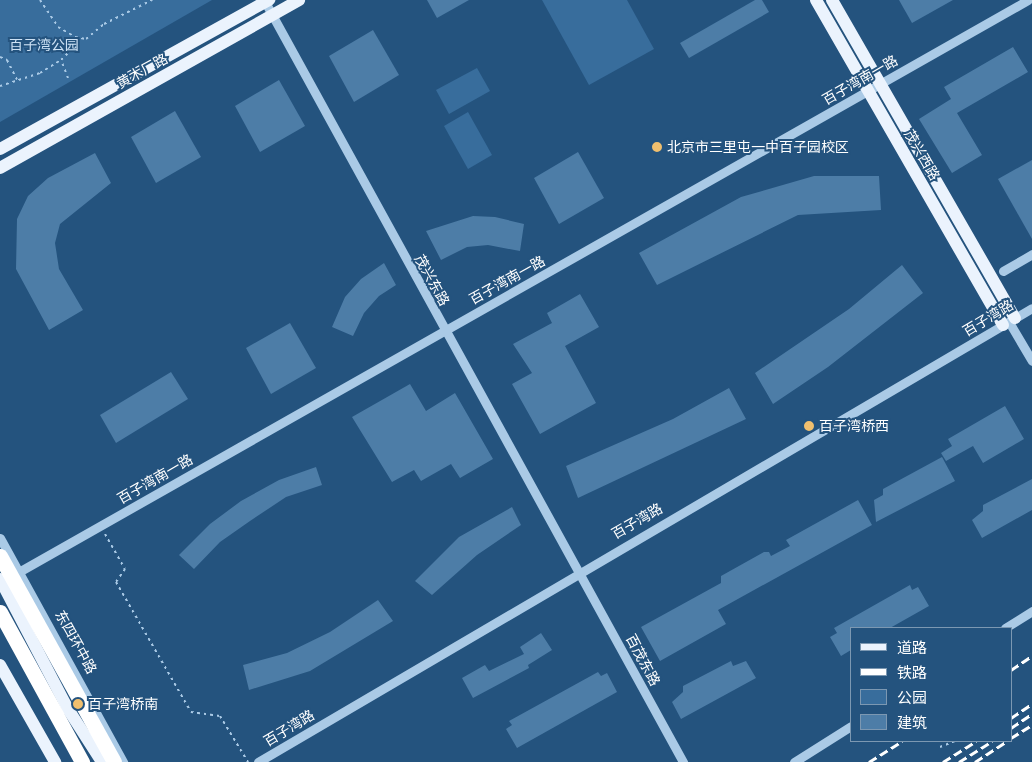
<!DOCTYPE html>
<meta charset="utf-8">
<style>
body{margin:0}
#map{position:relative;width:1032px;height:762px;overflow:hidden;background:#24537e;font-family:"Asap Condensed","Noto Sans SC",sans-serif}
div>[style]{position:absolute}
.green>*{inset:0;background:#386d9c}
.building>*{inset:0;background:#4d7da7}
.path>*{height:2px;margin-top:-1px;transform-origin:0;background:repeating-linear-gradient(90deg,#aacae6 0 2.5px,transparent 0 6.5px)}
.minor>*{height:9px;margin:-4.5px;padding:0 4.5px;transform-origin:4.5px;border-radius:4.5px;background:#aacae6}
.major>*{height:12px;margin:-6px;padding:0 6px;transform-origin:6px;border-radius:6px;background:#ebf3fd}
.highway>*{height:15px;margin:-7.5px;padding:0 7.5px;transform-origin:7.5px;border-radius:7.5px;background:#fff}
.rail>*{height:3px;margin-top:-1.5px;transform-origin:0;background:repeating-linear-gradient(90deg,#fff 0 9px,transparent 0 13px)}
.highway-bridge>*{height:15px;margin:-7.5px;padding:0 7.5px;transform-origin:7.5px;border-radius:7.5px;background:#fff}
.dots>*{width:14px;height:14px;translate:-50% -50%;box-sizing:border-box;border:2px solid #24537e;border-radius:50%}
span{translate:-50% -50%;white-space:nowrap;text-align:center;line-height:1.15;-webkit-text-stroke:4px #24537e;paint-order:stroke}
.park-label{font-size:14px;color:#cde2f5}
.street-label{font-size:14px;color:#fff}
.poi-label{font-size:14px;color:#fff}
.left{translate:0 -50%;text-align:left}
.legend{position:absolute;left:850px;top:627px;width:162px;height:115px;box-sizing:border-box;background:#24537e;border:1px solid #7c98b2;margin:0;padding:6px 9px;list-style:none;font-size:15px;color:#fff}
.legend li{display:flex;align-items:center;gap:10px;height:25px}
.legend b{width:25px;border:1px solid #7c98b2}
</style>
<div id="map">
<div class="green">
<div style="clip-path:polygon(0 0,212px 0,0 122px)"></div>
<div style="clip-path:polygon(542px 0,627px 0,654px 49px,589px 85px)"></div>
<div style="clip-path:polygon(477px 68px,490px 91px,449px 114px,436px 90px)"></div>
<div style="clip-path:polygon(468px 112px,492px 155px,468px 169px,444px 126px)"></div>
</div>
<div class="building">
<div style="clip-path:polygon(427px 0,469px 0,437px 18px)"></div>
<div style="clip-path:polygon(755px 0,762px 0,769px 12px,689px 58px,680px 43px)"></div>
<div style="clip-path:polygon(899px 0,953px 0,912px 23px)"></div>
<div style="clip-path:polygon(373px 30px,399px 75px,354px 102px,329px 56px)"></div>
<div style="clip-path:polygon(1013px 47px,1028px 72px,957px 113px,982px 155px,952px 173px,919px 119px,951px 99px,944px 87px)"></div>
<div style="clip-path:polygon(279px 80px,305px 126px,260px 152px,235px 106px)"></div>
<div style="clip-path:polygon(175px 111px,201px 157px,156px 183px,131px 137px)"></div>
<div style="clip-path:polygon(578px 152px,604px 198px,559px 224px,534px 178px)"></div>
<div style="clip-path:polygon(95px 153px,111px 183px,60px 224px,55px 243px,59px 269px,83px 310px,49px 330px,16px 269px,17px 219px,28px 196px,48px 178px)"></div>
<div style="clip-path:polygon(1032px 160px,1032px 239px,998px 179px)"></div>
<div style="clip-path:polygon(814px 176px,879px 176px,881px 210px,798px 215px,657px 285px,639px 253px,741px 197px)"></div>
<div style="clip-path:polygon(473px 216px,495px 217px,524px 224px,520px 251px,488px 245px,467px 247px,441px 260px,426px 231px)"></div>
<div style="clip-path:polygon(384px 263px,396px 285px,379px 296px,364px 313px,353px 336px,332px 327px,345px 297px,361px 279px)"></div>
<div style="clip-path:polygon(902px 265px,923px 293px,828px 367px,773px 404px,755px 373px,849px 309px)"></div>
<div style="clip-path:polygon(580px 294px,599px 327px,565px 346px,596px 403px,540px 434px,512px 384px,532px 373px,513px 344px,552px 323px,547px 313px)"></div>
<div style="clip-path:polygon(290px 323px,316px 368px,271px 394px,246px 348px)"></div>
<div style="clip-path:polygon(171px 372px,188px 399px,116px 443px,100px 415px)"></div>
<div style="clip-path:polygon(410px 384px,426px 411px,455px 393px,493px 459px,460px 478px,451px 464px,421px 481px,414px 470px,392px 482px,352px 417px)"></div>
<div style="clip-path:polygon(729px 388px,746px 419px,578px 498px,566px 466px,673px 419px)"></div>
<div style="clip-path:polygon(1005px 406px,1024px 439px,983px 463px,973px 446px,946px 461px,941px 453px,952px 446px,948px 439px)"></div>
<div style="clip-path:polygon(942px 457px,955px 481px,876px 522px,874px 500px,883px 495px,883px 489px)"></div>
<div style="clip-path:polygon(316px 467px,322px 485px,286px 497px,250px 521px,220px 542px,194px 569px,179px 555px,210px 524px,241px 501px,279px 480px)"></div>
<div style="clip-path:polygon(1032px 479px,1032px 510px,982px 538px,972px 520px,983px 511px,983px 505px)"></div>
<div style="clip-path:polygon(858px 500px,872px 525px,718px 610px,726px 624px,660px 661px,641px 627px,721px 583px,721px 576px,764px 552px,769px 552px,771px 556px,790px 546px,786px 540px)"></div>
<div style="clip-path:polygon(512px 507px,521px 525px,477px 555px,432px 595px,415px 581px,459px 537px)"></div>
<div style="clip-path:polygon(910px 585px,912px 590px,918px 587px,929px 606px,890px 628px,851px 628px,851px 650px,841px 656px,830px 637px,837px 633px,834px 628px)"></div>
<div style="clip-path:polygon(378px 600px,393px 621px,310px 671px,249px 690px,243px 665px,287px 653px,330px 632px)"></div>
<div style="clip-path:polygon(541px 633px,552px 650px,528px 665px,529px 668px,473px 698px,462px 678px,485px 665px,489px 671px,524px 654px,520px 647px)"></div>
<div style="clip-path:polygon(731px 661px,733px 666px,746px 661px,756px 678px,681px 719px,672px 702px,683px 692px,683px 686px)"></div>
<div style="clip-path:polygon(598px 672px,601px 676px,607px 673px,617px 692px,517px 748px,506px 729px,512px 725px,509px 721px)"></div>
</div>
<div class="path">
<div style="left:40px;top:0;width:32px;rotate:56deg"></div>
<div style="left:58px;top:27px;width:20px;rotate:30deg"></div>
<div style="left:75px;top:37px;width:11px;rotate:10deg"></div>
<div style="left:86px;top:39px;width:23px;rotate:-40deg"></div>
<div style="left:104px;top:24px;width:54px;rotate:-26.6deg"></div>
<div style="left:0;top:57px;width:8px;rotate:23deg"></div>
<div style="left:7px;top:60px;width:22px;rotate:63deg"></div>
<div style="left:68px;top:78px;width:19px;rotate:-111deg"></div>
<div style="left:61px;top:60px;width:16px;rotate:-45deg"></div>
<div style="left:72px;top:49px;width:12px;rotate:-76deg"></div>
<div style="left:0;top:86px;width:42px;rotate:-18deg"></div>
<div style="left:40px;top:73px;width:25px;rotate:-32deg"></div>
<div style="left:105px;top:534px;width:40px;rotate:60.3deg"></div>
<div style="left:125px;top:569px;width:16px;rotate:125deg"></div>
<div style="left:116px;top:582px;width:150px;rotate:60deg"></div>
<div style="left:191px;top:712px;width:29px;rotate:8deg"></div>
<div style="left:220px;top:716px;width:54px;rotate:58.7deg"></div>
<div style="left:940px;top:747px;width:16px;rotate:-22deg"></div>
</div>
<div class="minor">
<div style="left:264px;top:0;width:870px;rotate:61.19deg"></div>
<div style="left:1003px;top:271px;width:34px;rotate:-30deg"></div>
<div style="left:1009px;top:322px;width:45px;rotate:59.5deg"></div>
<div style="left:0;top:538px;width:256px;rotate:61.2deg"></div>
<div style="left:8px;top:578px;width:1172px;rotate:-29.54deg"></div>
<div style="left:1005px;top:628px;width:32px;rotate:-32deg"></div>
<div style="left:258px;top:762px;width:897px;rotate:-30.39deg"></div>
<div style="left:794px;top:762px;width:67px;rotate:-32.3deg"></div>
</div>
<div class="major">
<div style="left:816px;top:0;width:375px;rotate:60.1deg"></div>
<div style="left:832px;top:0;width:367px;rotate:60.1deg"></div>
<div style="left:0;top:149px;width:308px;rotate:-29deg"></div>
<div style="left:0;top:168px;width:343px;rotate:-29.3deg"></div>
<div style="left:0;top:579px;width:147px;rotate:62.4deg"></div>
<div style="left:68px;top:709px;width:63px;rotate:57.3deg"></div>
<div style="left:0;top:665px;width:112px;rotate:60.4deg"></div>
</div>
<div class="highway">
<div style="left:0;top:612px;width:171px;rotate:61.3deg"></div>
</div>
<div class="rail">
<div style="left:1011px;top:670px;width:25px;rotate:-34deg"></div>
<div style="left:1011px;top:718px;width:25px;rotate:-34deg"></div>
<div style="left:1011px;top:728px;width:25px;rotate:-34deg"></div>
<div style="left:1011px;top:738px;width:25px;rotate:-32deg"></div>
<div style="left:869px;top:762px;width:39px;rotate:-32deg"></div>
<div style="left:943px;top:762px;width:39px;rotate:-32deg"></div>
<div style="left:959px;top:762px;width:39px;rotate:-32deg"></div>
<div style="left:975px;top:762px;width:38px;rotate:-33deg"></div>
</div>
<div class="highway-bridge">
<div style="left:0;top:556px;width:235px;rotate:61deg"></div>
</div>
<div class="dots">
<div style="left:657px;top:147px;background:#f0bf6e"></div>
<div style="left:809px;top:426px;background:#f0bf6e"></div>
<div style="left:78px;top:704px;background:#f0bf6e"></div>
</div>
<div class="park-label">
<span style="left:44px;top:45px">百子湾公园</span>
</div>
<div class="street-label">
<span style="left:142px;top:71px;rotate:-29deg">黄木厂路</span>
<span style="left:860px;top:80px;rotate:-30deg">百子湾南一路</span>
<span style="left:922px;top:155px;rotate:60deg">茂兴西路</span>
<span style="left:432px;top:280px;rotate:61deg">茂兴东路</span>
<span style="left:507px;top:280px;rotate:-29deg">百子湾南一路</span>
<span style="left:988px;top:318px;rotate:-31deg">百子湾路</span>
<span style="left:155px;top:479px;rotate:-30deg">百子湾南一路</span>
<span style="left:637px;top:521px;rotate:-30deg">百子湾路</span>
<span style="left:76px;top:642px;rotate:61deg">东四环中路</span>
<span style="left:643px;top:660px;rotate:62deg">百茂东路</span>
<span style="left:289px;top:728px;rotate:-31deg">百子湾路</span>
</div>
<div class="poi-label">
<span class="left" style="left:667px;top:147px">北京市三里屯一中百子园校区</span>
<span class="left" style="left:819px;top:426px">百子湾桥西</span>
<span class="left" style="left:88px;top:704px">百子湾桥南</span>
</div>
<ul class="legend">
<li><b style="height:6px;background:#ebf3fd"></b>道路</li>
<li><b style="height:6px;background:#fff"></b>铁路</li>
<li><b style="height:14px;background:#386d9c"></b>公园</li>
<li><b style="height:14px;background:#4d7da7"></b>建筑</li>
</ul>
</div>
